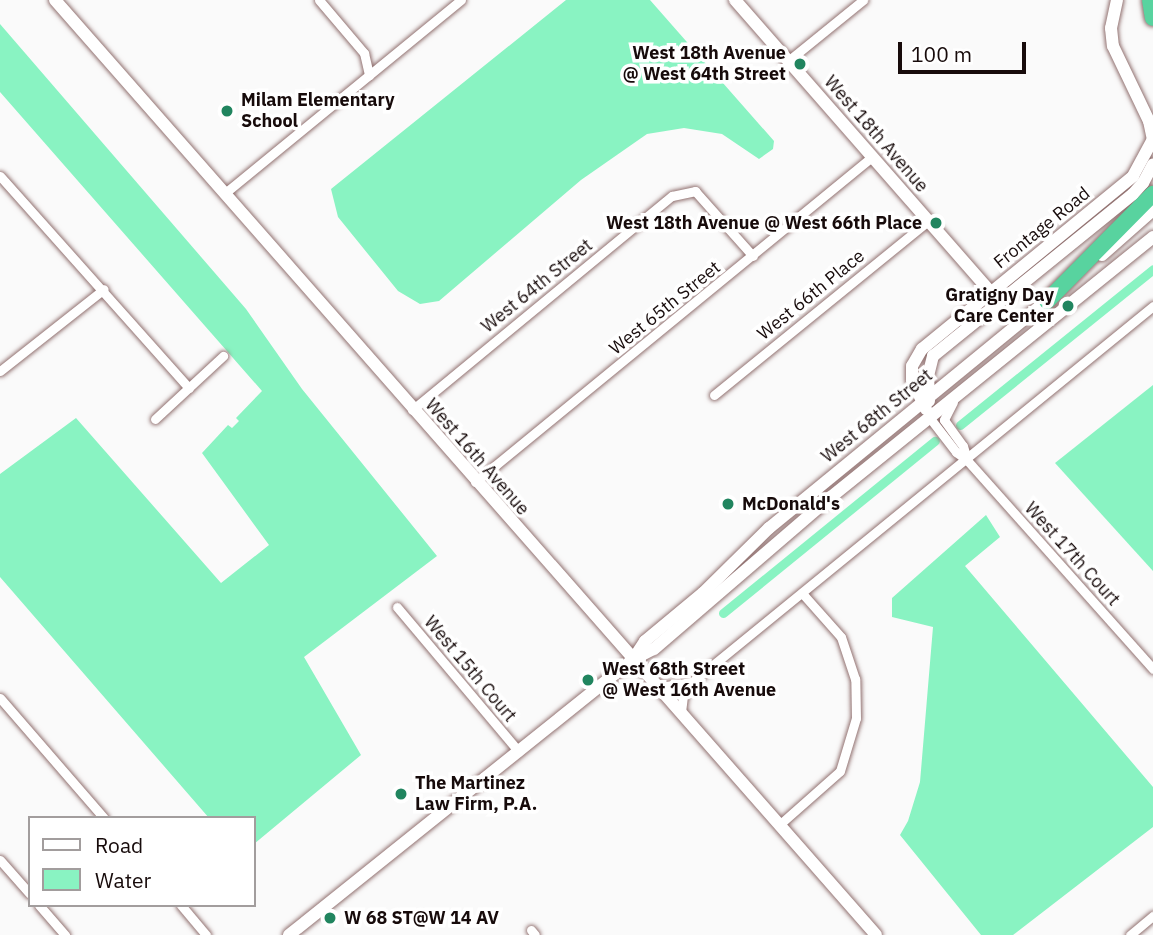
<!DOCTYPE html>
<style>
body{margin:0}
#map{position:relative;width:1153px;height:935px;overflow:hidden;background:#fafafa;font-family:"IBM Plex Sans",sans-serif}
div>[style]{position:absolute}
.water>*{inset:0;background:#89f3c2}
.canal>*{height:9px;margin:-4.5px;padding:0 4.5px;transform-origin:4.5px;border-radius:4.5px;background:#89f3c2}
.roads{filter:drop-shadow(0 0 2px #927271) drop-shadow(0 0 2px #927271)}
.street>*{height:9px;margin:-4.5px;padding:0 4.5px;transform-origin:4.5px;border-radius:4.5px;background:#fff}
.secondary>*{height:12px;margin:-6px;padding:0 6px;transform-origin:6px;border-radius:6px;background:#fff}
.highway>*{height:16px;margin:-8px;padding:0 8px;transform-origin:8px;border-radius:8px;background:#58d39f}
.dots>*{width:19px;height:19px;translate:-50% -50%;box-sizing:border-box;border:4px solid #fff;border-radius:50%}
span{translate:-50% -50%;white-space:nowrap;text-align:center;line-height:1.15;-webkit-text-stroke:7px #fff;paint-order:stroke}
.poi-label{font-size:18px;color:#170b0b;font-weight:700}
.right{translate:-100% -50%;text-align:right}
.left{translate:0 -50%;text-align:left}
.street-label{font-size:18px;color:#170b0b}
.legend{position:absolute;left:28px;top:816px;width:228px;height:91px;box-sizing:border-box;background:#fff;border:2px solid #a29d9d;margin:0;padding:9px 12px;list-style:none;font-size:21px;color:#170b0b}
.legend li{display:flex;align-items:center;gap:14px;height:35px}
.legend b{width:35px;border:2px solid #a29d9d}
.scale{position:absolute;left:898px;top:42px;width:128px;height:32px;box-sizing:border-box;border:4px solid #170b0b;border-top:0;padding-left:9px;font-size:21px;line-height:24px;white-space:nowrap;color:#170b0b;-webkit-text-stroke:5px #fff;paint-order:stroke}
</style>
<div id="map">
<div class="water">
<div style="clip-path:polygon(566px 0,650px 0,774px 141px,773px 149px,759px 159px,722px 134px,684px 128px,647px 134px,581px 180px,439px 301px,420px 304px,398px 291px,338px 217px,331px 189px)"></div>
<div style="clip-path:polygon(0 24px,246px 309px,302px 389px,437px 556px,304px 657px,361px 755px,254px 844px,254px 818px,209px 818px,0 577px,0 474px,76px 418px,221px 583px,269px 545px,202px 453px,228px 425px,232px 428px,239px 421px,236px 418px,262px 391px,0 92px)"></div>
<div style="clip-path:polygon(1153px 385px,1153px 571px,1055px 463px)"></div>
<div style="clip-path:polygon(986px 515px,1000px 537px,965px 566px,1153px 787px,1153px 827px,1013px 935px,981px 935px,900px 835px,908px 821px,920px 782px,933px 627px,892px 617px,892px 598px)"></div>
</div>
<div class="canal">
<div style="left:960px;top:425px;width:248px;rotate:-38.9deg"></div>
<div style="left:723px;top:613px;width:273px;rotate:-39.1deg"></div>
</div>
<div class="roads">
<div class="street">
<div style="left:319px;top:0;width:70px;rotate:49.7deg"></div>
<div style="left:364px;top:53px;width:23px;rotate:77deg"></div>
<div style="left:788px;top:61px;width:97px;rotate:-39.1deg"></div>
<div style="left:0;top:176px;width:284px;rotate:48.3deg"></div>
<div style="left:225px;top:193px;width:305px;rotate:-39.3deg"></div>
<div style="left:0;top:371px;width:132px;rotate:-38.3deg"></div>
<div style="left:714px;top:395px;width:277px;rotate:-39.1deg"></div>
<div style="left:953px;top:402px;width:20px;rotate:117deg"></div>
<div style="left:944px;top:420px;width:32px;rotate:54deg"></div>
<div style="left:963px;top:446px;width:14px;rotate:73deg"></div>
<div style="left:412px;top:410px;width:337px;rotate:-39.5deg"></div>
<div style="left:672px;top:196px;width:24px;rotate:-12deg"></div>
<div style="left:695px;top:191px;width:87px;rotate:48.3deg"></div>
<div style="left:929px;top:417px;width:44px;rotate:52.4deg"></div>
<div style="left:956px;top:452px;width:14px;rotate:36deg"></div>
<div style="left:967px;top:460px;width:280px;rotate:48.3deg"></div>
<div style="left:155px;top:419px;width:93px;rotate:-42.8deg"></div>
<div style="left:475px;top:482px;width:514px;rotate:-39.32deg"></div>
<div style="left:397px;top:607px;width:189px;rotate:49.9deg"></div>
<div style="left:660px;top:687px;width:32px;rotate:-9deg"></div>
<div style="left:0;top:698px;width:159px;rotate:49.1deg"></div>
<div style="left:681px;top:712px;width:16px;rotate:-83deg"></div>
<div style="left:683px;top:696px;width:17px;rotate:-57deg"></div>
<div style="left:692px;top:682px;width:595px;rotate:-39.2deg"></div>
<div style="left:779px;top:825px;width:81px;rotate:-41.5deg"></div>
<div style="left:840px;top:771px;width:55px;rotate:-73.2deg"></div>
<div style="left:856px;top:718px;width:39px;rotate:-91deg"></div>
<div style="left:855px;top:679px;width:44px;rotate:-108.4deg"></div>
<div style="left:841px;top:637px;width:59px;rotate:-131.6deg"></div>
<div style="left:0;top:860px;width:45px;rotate:48.6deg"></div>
<div style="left:39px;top:905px;width:40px;rotate:49deg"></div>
<div style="left:181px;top:905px;width:39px;rotate:50deg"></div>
<div style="left:531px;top:930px;width:6px;rotate:51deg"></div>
<div style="left:1130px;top:935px;width:30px;rotate:-40deg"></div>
</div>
<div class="secondary">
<div style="left:55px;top:0;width:1244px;rotate:48.71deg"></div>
<div style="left:735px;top:0;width:388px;rotate:48.8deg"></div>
<div style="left:1117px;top:0;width:29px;rotate:102deg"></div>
<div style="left:1111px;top:28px;width:18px;rotate:84deg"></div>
<div style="left:1113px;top:46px;width:83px;rotate:64.4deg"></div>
<div style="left:1149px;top:121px;width:19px;rotate:78deg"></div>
<div style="left:1102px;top:255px;width:68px;rotate:-41.4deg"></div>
<div style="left:929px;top:401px;width:25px;rotate:-92deg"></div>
<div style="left:928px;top:376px;width:21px;rotate:-76deg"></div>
<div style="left:933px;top:356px;width:257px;rotate:-39deg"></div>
<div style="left:1133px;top:194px;width:15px;rotate:-48deg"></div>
<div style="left:1143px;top:183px;width:21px;rotate:-62deg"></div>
<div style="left:926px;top:409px;width:32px;rotate:-116deg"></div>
<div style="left:912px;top:380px;width:14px;rotate:-90deg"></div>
<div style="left:912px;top:366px;width:20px;rotate:-60deg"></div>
<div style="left:922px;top:349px;width:273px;rotate:-39.3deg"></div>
<div style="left:1133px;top:176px;width:42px;rotate:-61.6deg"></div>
<div style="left:634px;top:658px;width:20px;rotate:-57deg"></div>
<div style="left:645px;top:641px;width:75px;rotate:-39.6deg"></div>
<div style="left:703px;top:593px;width:93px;rotate:-44.6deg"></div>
<div style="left:769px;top:528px;width:368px;rotate:-39.3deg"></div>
<div style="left:289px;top:935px;width:442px;rotate:-38.7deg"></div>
<div style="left:634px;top:659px;width:22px;rotate:-27deg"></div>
<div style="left:654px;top:649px;width:233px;rotate:-40.7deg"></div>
<div style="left:831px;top:497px;width:414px;rotate:-38.9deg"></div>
</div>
<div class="highway">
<div style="left:1150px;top:0;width:18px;rotate:81deg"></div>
<div style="left:1047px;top:301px;width:151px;rotate:-45.3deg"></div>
</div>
</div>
<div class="dots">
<div style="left:800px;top:64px;background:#21855f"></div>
<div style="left:227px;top:111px;background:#21855f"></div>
<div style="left:936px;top:223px;background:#21855f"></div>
<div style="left:1068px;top:306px;background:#21855f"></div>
<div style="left:728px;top:504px;background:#21855f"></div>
<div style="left:588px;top:680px;background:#21855f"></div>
<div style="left:401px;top:794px;background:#21855f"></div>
<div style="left:330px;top:918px;background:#21855f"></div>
</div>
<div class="poi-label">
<span class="right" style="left:786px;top:64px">West 18th Avenue<br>@ West 64th Street</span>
<span class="left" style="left:241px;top:111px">Milam Elementary<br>School</span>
<span class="right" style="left:922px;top:223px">West 18th Avenue @ West 66th Place</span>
<span class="right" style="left:1054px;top:306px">Gratigny Day<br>Care Center</span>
<span class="left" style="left:742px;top:504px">McDonald's</span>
<span class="left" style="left:602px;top:680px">West 68th Street<br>@ West 16th Avenue</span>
<span class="left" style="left:415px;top:794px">The Martinez<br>Law Firm, P.A.</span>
<span class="left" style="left:344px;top:918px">W 68 ST@W 14 AV</span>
</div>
<div class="street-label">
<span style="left:876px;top:134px;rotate:49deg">West 18th Avenue</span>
<span style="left:1042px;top:228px;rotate:-39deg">Frontage Road</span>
<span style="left:537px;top:286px;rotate:-39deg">West 64th Street</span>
<span style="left:811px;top:295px;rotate:-39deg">West 66th Place</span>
<span style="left:665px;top:308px;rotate:-39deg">West 65th Street</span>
<span style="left:877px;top:416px;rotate:-39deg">West 68th Street</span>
<span style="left:477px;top:457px;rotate:49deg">West 16th Avenue</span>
<span style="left:1072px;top:554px;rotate:48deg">West 17th Court</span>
<span style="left:470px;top:669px;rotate:50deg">West 15th Court</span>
</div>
<ul class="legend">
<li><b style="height:9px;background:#fff"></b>Road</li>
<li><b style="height:19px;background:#89f3c2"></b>Water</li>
</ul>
<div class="scale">100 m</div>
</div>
